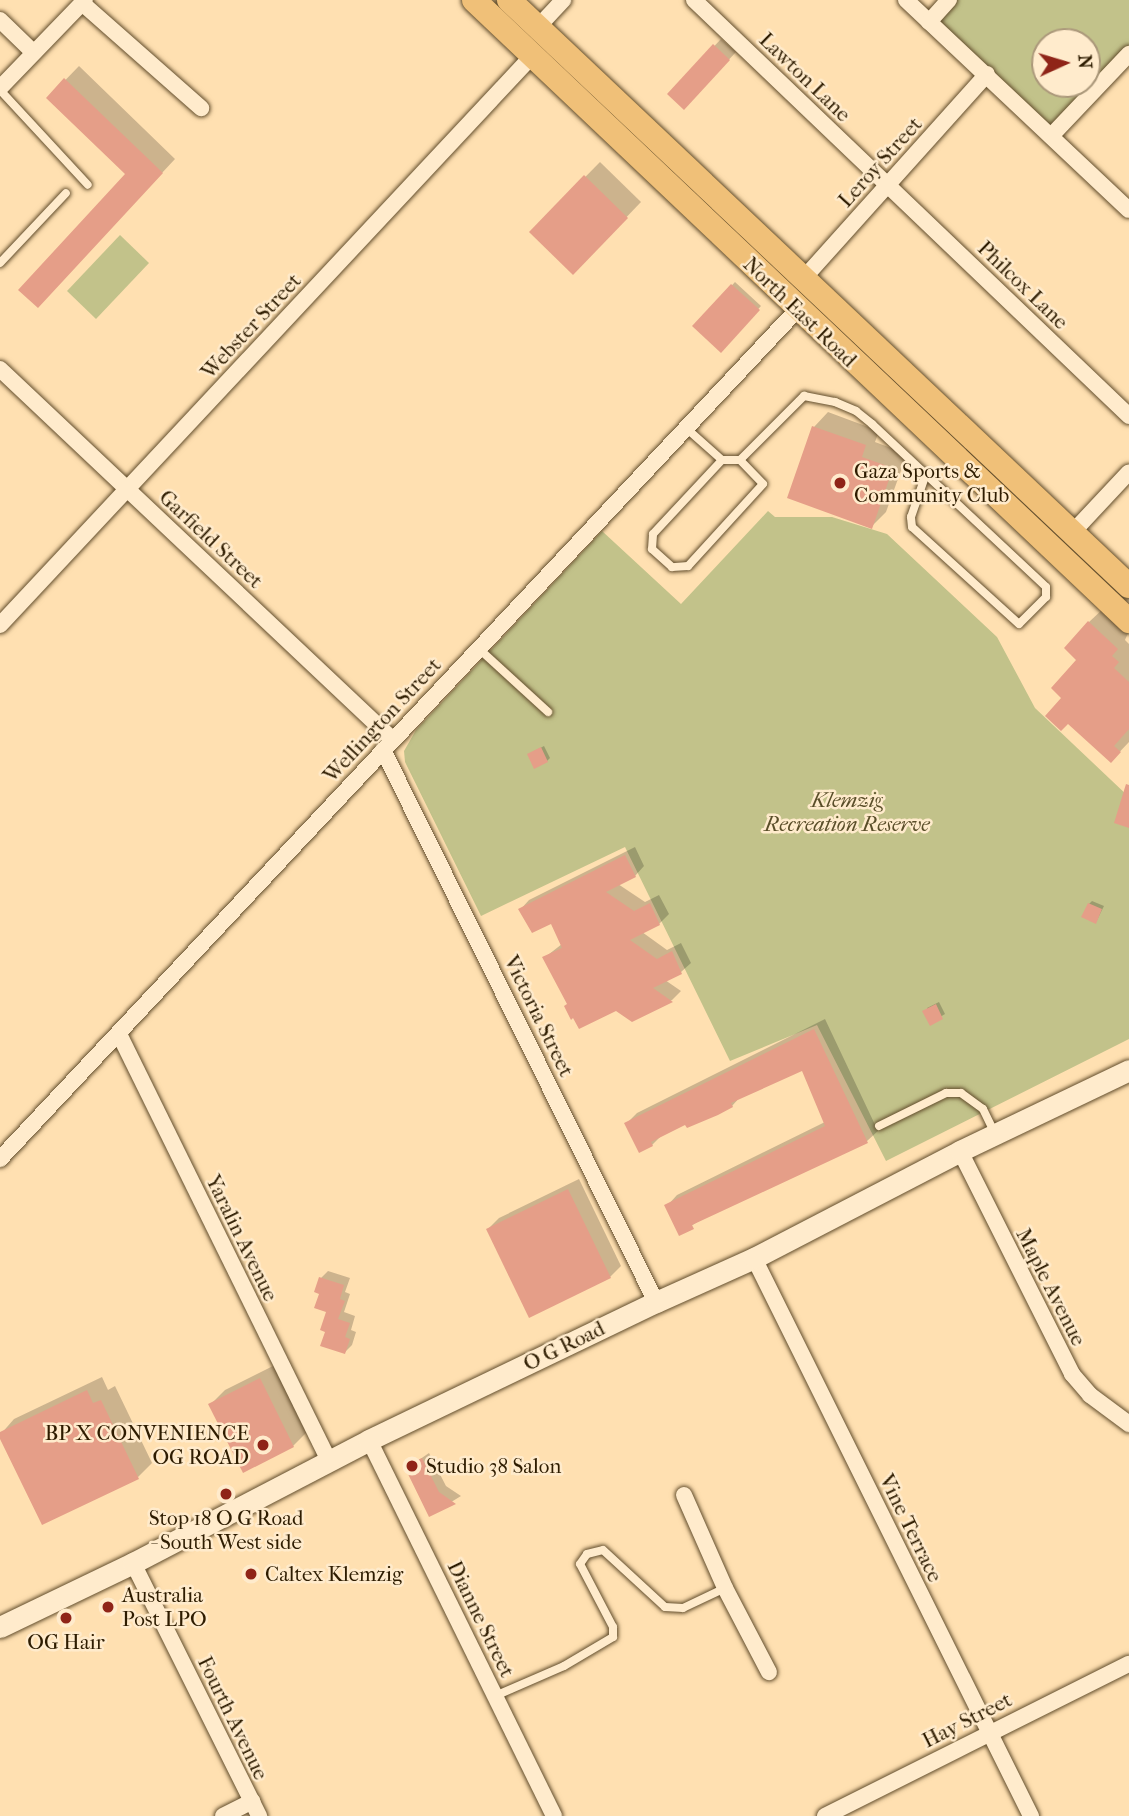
<!DOCTYPE html>
<style>
body{margin:0}
#map{position:relative;width:1129px;height:1816px;overflow:hidden;background:#ffe0b1;font-family:"IM FELL French Canon",serif}
div>[style]{position:absolute}
.green>*{inset:0;background:#c2c28a}
.shadow>*{inset:0;background:#0003}
.building>*{inset:0;background:#e59e88}
.roads{filter:drop-shadow(0 0 2px #624d2c) drop-shadow(0 0 2px #624d2c)}
.service>*{height:8px;margin:-4px;padding:0 4px;transform-origin:4px;border-radius:4px;background:#ffebcc}
.minor>*{height:16px;margin:-8px;padding:0 8px;transform-origin:8px;border-radius:8px;background:#ffebcc}
.secondary>*{height:21px;margin:-10.5px;padding:0 10.5px;transform-origin:10.5px;border-radius:10.5px;background:#ffebcc}
.trunk>*{height:24px;margin:-12px;padding:0 12px;transform-origin:12px;border-radius:12px;background:#f0c078}
.dots>*{width:19px;height:19px;translate:-50% -50%;box-sizing:border-box;border:4px solid #ffebcc;border-radius:50%}
span{translate:-50% -50%;white-space:nowrap;text-align:center;line-height:1.15;-webkit-text-stroke:5px #ffebcc;paint-order:stroke}
.street-label{font-size:21px;color:#2e1c00}
.poi-label{font-size:21px;color:#2e1c00}
.left{translate:0 -50%;text-align:left}
.right{translate:-100% -50%;text-align:right}
.park-label{font-size:21px;color:#5a4e29;font-style:italic}
.north{position:absolute;left:1031px;top:28px;width:70px;height:70px;box-sizing:border-box;background:#ffebcc;border:2px solid #ab987a;border-radius:50%;rotate:86deg;font-size:19px;font-weight:700;line-height:28px;text-align:center;color:#2e1c00}
.north::after{content:'';display:block;margin:auto;width:24px;height:32px;background:#8f2418;clip-path:polygon(50% 0,100% 100%,50% 72%,0 100%)}
</style>
<div id="map">
<div class="green">
<div style="clip-path:polygon(evenodd,949px 0,1129px 0,1129px 54px,1052px 135px,930px 20px,949px 0,1045px 42px,1087px 42px,1087px 84px,1045px 84px,1045px 42px)"></div>
<div style="clip-path:polygon(120px 235px,149px 263px,96px 319px,67px 291px)"></div>
<div style="clip-path:polygon(768px 511px,775px 517px,832px 517px,887px 534px,997px 637px,1035px 708px,1129px 797px,1129px 1039px,886px 1161px,817px 1025px,730px 1061px,625px 847px,481px 916px,405px 762px,404px 751px,416px 730px,602px 531px,681px 604px)"></div>
</div>
<div class="shadow">
<div style="clip-path:polygon(721px 39px,736px 52px,684px 108px,669px 94px)"></div>
<div style="clip-path:polygon(79px 66px,175px 159px,51px 292px,128px 174px,48px 98px)"></div>
<div style="clip-path:polygon(600px 162px,641px 202px,573px 273px,531px 232px)"></div>
<div style="clip-path:polygon(735px 282px,761px 306px,721px 350px,695px 326px)"></div>
<div style="clip-path:polygon(828px 412px,879px 431px,875px 442px,907px 454px,886px 512px,871px 527px,814px 427px)"></div>
<div style="clip-path:polygon(1104px 608px,1129px 631px,1125px 640px,1129px 644px,1129px 742px,1111px 761px,1064px 698px,1089px 622px)"></div>
<div style="clip-path:polygon(544px 746px,550px 758px,547px 761px,529px 754px)"></div>
<div style="clip-path:polygon(635px 847px,644px 866px,635px 876px,618px 884px,645px 902px,659px 895px,669px 914px,659px 924px,642px 932px,667px 950px,681px 943px,691px 963px,681px 972px,665px 980px,681px 991px,672px 1000px,632px 1020px,616px 1009px,569px 1003px,544px 958px,562px 944px,551px 922px,520px 910px,529px 900px)"></div>
<div style="clip-path:polygon(1092px 901px,1104px 906px,1096px 922px,1089px 904px)"></div>
<div style="clip-path:polygon(939px 1002px,945px 1014px,930px 1023px,927px 1008px)"></div>
<div style="clip-path:polygon(825px 1019px,878px 1131px,867px 1141px,702px 1219px,680px 1233px,667px 1206px,677px 1195px,825px 1122px,803px 1069px,741px 1096px,732px 1106px,686px 1122px,663px 1134px,652px 1145px,626px 1124px,637px 1113px)"></div>
<div style="clip-path:polygon(579px 1179px,621px 1266px,610px 1277px,488px 1229px,499px 1218px)"></div>
<div style="clip-path:polygon(328px 1271px,350px 1278px,345px 1292px,350px 1294px,344px 1312px,355px 1316px,351px 1330px,356px 1332px,352px 1345px,345px 1352px,327px 1331px,328px 1311px,321px 1293px,321px 1278px)"></div>
<div style="clip-path:polygon(275px 1365px,308px 1431px,293px 1446px,210px 1405px,225px 1390px)"></div>
<div style="clip-path:polygon(102px 1377px,108px 1390px,115px 1386px,152px 1463px,138px 1477px,0 1435px,14px 1419px)"></div>
<div style="clip-path:polygon(429px 1453px,446px 1486px,461px 1496px,430px 1515px,413px 1464px)"></div>
</div>
<div class="building">
<div style="clip-path:polygon(713px 44px,730px 60px,684px 110px,667px 94px)"></div>
<div style="clip-path:polygon(64px 78px,163px 173px,38px 308px,18px 290px,125px 174px,46px 98px)"></div>
<div style="clip-path:polygon(584px 175px,628px 218px,573px 275px,529px 232px)"></div>
<div style="clip-path:polygon(731px 284px,760px 310px,721px 353px,692px 326px)"></div>
<div style="clip-path:polygon(812px 426px,866px 445px,862px 457px,893px 468px,872px 529px,787px 498px)"></div>
<div style="clip-path:polygon(1088px 621px,1118px 649px,1112px 656px,1119px 662px,1114px 668px,1129px 682px,1129px 729px,1114px 746px,1121px 752px,1111px 763px,1068px 724px,1061px 731px,1045px 716px,1061px 698px,1051px 688px,1076px 660px,1064px 648px)"></div>
<div style="clip-path:polygon(541px 747px,548px 762px,534px 769px,527px 754px)"></div>
<div style="clip-path:polygon(1126px 784px,1129px 785px,1129px 828px,1114px 823px)"></div>
<div style="clip-path:polygon(625px 855px,636px 877px,606px 892px,634px 911px,650px 903px,660px 925px,630px 940px,657px 959px,672px 951px,682px 974px,653px 988px,673px 1002px,632px 1022px,616px 1011px,579px 1029px,573px 1018px,571px 1020px,564px 1006px,567px 1004px,542px 957px,562px 948px,551px 924px,532px 933px,518px 909px)"></div>
<div style="clip-path:polygon(1088px 903px,1102px 909px,1096px 924px,1081px 917px)"></div>
<div style="clip-path:polygon(936px 1004px,943px 1019px,930px 1026px,922px 1011px)"></div>
<div style="clip-path:polygon(814px 1029px,868px 1143px,692px 1225px,694px 1229px,679px 1236px,664px 1205px,825px 1126px,802px 1071px,731px 1103px,733px 1107px,718px 1115px,687px 1128px,685px 1125px,651px 1142px,653px 1146px,639px 1153px,624px 1123px)"></div>
<div style="clip-path:polygon(568px 1189px,611px 1278px,529px 1318px,486px 1229px)"></div>
<div style="clip-path:polygon(319px 1277px,344px 1285px,340px 1299px,345px 1301px,338px 1319px,350px 1323px,345px 1337px,350px 1339px,345px 1354px,320px 1346px,325px 1332px,320px 1330px,326px 1312px,314px 1308px,319px 1294px,314px 1292px)"></div>
<div style="clip-path:polygon(260px 1378px,294px 1447px,243px 1473px,208px 1404px)"></div>
<div style="clip-path:polygon(87px 1390px,93px 1403px,101px 1400px,139px 1479px,42px 1525px,0 1439px,0 1432px)"></div>
<div style="clip-path:polygon(422px 1458px,439px 1492px,456px 1504px,429px 1517px,408px 1474px,411px 1463px)"></div>
</div>
<div class="roads">
<div class="service">
<div style="left:0;top:90px;width:129px;rotate:47.2deg"></div>
<div style="left:0;top:263px;width:96px;rotate:-46.7deg"></div>
<div style="left:686px;top:428px;width:48px;rotate:41.6deg"></div>
<div style="left:722px;top:460px;width:18px"></div>
<div style="left:740px;top:460px;width:33px;rotate:46deg"></div>
<div style="left:763px;top:484px;width:111px;rotate:132.4deg"></div>
<div style="left:688px;top:566px;width:16px;rotate:176deg"></div>
<div style="left:672px;top:567px;width:27px;rotate:-138deg"></div>
<div style="left:652px;top:549px;width:15px;rotate:-86deg"></div>
<div style="left:653px;top:534px;width:101px;rotate:-47deg"></div>
<div style="left:740px;top:460px;width:91px;rotate:-45deg"></div>
<div style="left:804px;top:396px;width:32px;rotate:11deg"></div>
<div style="left:835px;top:402px;width:23px;rotate:23deg"></div>
<div style="left:856px;top:411px;width:21px;rotate:39deg"></div>
<div style="left:872px;top:424px;width:238px;rotate:43.1deg"></div>
<div style="left:1046px;top:587px;width:10px;rotate:90deg"></div>
<div style="left:1046px;top:597px;width:38px;rotate:135deg"></div>
<div style="left:1019px;top:624px;width:144px;rotate:-137.8deg"></div>
<div style="left:912px;top:527px;width:10px;rotate:-96deg"></div>
<div style="left:911px;top:517px;width:46px;rotate:-70.8deg"></div>
<div style="left:478px;top:648px;width:95px;rotate:42.4deg"></div>
<div style="left:879px;top:1126px;width:75px;rotate:-26.2deg"></div>
<div style="left:946px;top:1093px;width:15px"></div>
<div style="left:961px;top:1093px;width:27px;rotate:36deg"></div>
<div style="left:983px;top:1109px;width:28px;rotate:64deg"></div>
<div style="left:495px;top:1696px;width:75px;rotate:-23.5deg"></div>
<div style="left:564px;top:1666px;width:57px;rotate:-30.6deg"></div>
<div style="left:613px;top:1637px;width:10px;rotate:-90deg"></div>
<div style="left:613px;top:1627px;width:71px;rotate:-117.6deg"></div>
<div style="left:580px;top:1564px;width:12px;rotate:-55deg"></div>
<div style="left:587px;top:1554px;width:16px;rotate:-14deg"></div>
<div style="left:603px;top:1550px;width:84px;rotate:42.6deg"></div>
<div style="left:665px;top:1607px;width:18px;rotate:3deg"></div>
<div style="left:683px;top:1608px;width:47px;rotate:-25.5deg"></div>
</div>
<div class="minor">
<div style="left:694px;top:0;width:602px;rotate:43.72deg"></div>
<div style="left:906px;top:0;width:306px;rotate:43.3deg"></div>
<div style="left:82px;top:3px;width:159px;rotate:41.4deg"></div>
<div style="left:0;top:20px;width:46px;rotate:44.1deg"></div>
<div style="left:929px;top:22px;width:30px;rotate:-48deg"></div>
<div style="left:538px;top:27px;width:37px;rotate:-47deg"></div>
<div style="left:0;top:88px;width:122px;rotate:-46deg"></div>
<div style="left:1052px;top:135px;width:112px;rotate:-46.5deg"></div>
<div style="left:804px;top:278px;width:274px;rotate:-48.1deg"></div>
<div style="left:0;top:369px;width:540px;rotate:43.35deg"></div>
<div style="left:1072px;top:533px;width:83px;rotate:-46.9deg"></div>
<div style="left:0;top:625px;width:780px;rotate:-46.92deg"></div>
<div style="left:383px;top:750px;width:616px;rotate:63.68deg"></div>
<div style="left:119px;top:1034px;width:476px;rotate:63.8deg"></div>
<div style="left:960px;top:1151px;width:250px;rotate:63.3deg"></div>
<div style="left:1072px;top:1374px;width:28px;rotate:49deg"></div>
<div style="left:1090px;top:1395px;width:49px;rotate:36.6deg"></div>
<div style="left:0;top:1159px;width:1164px;rotate:-46.81deg"></div>
<div style="left:754px;top:1258px;width:623px;rotate:63.6deg"></div>
<div style="left:369px;top:1440px;width:419px;rotate:63.8deg"></div>
<div style="left:684px;top:1495px;width:102px;rotate:66.2deg"></div>
<div style="left:725px;top:1588px;width:95px;rotate:62.4deg"></div>
<div style="left:133px;top:1563px;width:283px;rotate:63.5deg"></div>
<div style="left:223px;top:1816px;width:33px;rotate:-27deg"></div>
<div style="left:825px;top:1816px;width:340px;rotate:-26.6deg"></div>
</div>
<div class="secondary">
<div style="left:0;top:1627px;width:148px;rotate:-25.7deg"></div>
<div style="left:133px;top:1563px;width:266px;rotate:-27.5deg"></div>
<div style="left:369px;top:1440px;width:318px;rotate:-25.7deg"></div>
<div style="left:656px;top:1302px;width:107px;rotate:-24.2deg"></div>
<div style="left:754px;top:1258px;width:232px;rotate:-27.4deg"></div>
<div style="left:960px;top:1151px;width:187px;rotate:-25.6deg"></div>
</div>
<div class="trunk">
<div style="left:474px;top:0;width:903px;rotate:43.47deg"></div>
<div style="left:509px;top:0;width:853px;rotate:43.39deg"></div>
</div>
</div>
<div class="dots">
<div style="left:840px;top:483px;background:#8f2418"></div>
<div style="left:263px;top:1445px;background:#8f2418"></div>
<div style="left:412px;top:1466px;background:#8f2418"></div>
<div style="left:226px;top:1494px;background:#8f2418"></div>
<div style="left:251px;top:1574px;background:#8f2418"></div>
<div style="left:108px;top:1607px;background:#8f2418"></div>
<div style="left:66px;top:1618px;background:#8f2418"></div>
</div>
<div class="street-label">
<span style="left:805px;top:77px;rotate:44deg">Lawton Lane</span>
<span style="left:880px;top:162px;rotate:-48deg">Leroy Street</span>
<span style="left:1023px;top:285px;rotate:44deg">Philcox Lane</span>
<span style="left:800px;top:312px;rotate:44deg">North East Road</span>
<span style="left:251px;top:326px;rotate:-47deg">Webster Street</span>
<span style="left:211px;top:539px;rotate:43deg">Garfield Street</span>
<span style="left:382px;top:720px;rotate:-47deg">Wellington Street</span>
<span style="left:539px;top:1016px;rotate:64deg">Victoria Street</span>
<span style="left:242px;top:1238px;rotate:64deg">Yaralin Avenue</span>
<span style="left:1051px;top:1287px;rotate:63deg">Maple Avenue</span>
<span style="left:564px;top:1346px;rotate:-26deg">O G Road</span>
<span style="left:911px;top:1528px;rotate:64deg">Vine Terrace</span>
<span style="left:481px;top:1619px;rotate:64deg">Dianne Street</span>
<span style="left:233px;top:1718px;rotate:64deg">Fourth Avenue</span>
<span style="left:967px;top:1720px;rotate:-27deg">Hay Street</span>
</div>
<div class="poi-label">
<span class="left" style="left:854px;top:483px">Gaza Sports &amp;<br>Community Club</span>
<span class="right" style="left:249px;top:1445px">BP X CONVENIENCE<br>OG ROAD</span>
<span class="left" style="left:426px;top:1466px">Studio 38 Salon</span>
<span style="left:226px;top:1530px">Stop 18 O G Road<br>- South West side</span>
<span class="left" style="left:265px;top:1574px">Caltex Klemzig</span>
<span class="left" style="left:122px;top:1607px">Australia<br>Post LPO</span>
<span style="left:66px;top:1642px">OG Hair</span>
</div>
<div class="park-label">
<span style="left:847px;top:812px">Klemzig<br>Recreation Reserve</span>
</div>
<div class="north">N</div>
</div>
